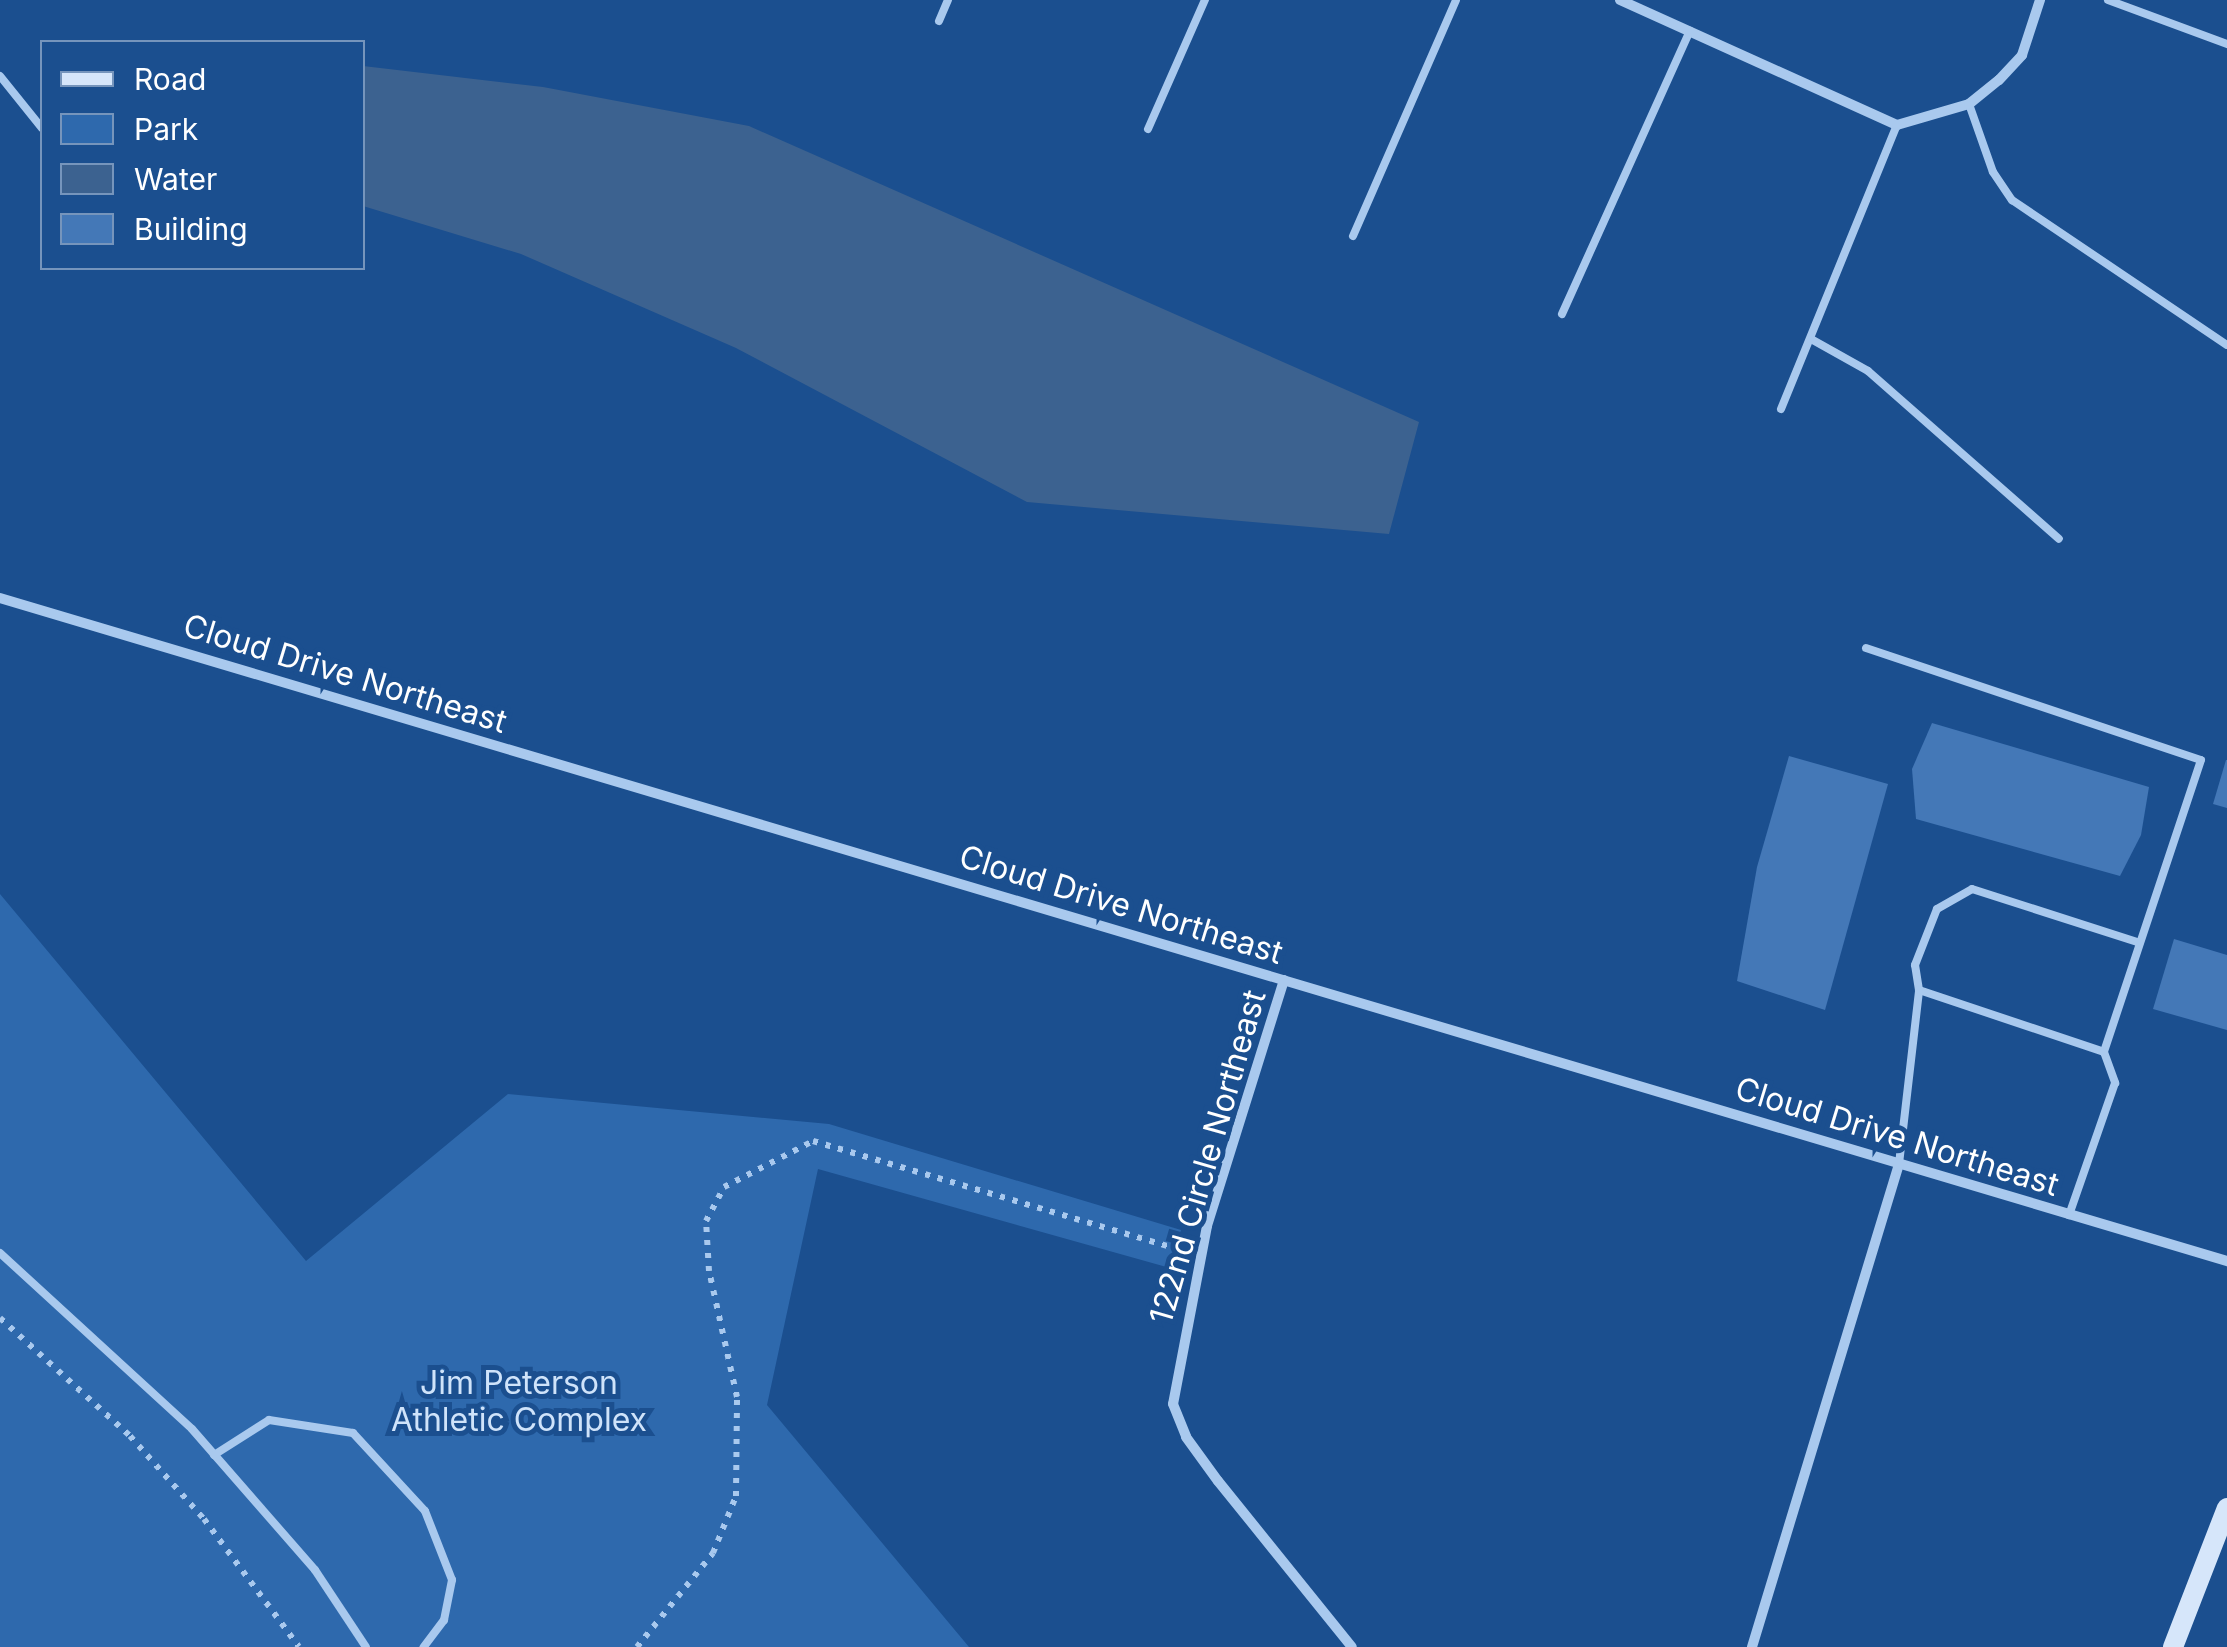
<!DOCTYPE html>
<style>
body{margin:0}
#map{position:relative;width:2227px;height:1647px;overflow:hidden;background:#1b4f8f;font-family:Inter,sans-serif}
div>[style]{position:absolute}
.green>*{inset:0;background:#2e69ad}
.water>*{inset:0;background:#3c6290}
.building>*{inset:0;background:#4478b7}
.path>*{height:6px;margin-top:-3px;transform-origin:0;background:repeating-linear-gradient(90deg,#a9c9ee 0 5px,transparent 0 13px)}
.lane>*{height:8px;margin:-4px;padding:0 4px;transform-origin:4px;border-radius:4px;background:#a9c9ee}
.street>*{height:10px;margin:-5px;padding:0 5px;transform-origin:5px;border-radius:5px;background:#a9c9ee}
.secondary>*{height:20px;margin:-10px;padding:0 10px;transform-origin:10px;border-radius:10px;background:#d6e6fa}
span{translate:-50% -50%;white-space:nowrap;text-align:center;line-height:1.15;-webkit-text-stroke:10px #1b4f8f;paint-order:stroke}
.street-label{font-size:32px;color:#fff}
.park-label{font-size:32px;color:#cfe3fa}
.legend{position:absolute;left:40px;top:40px;width:325px;height:230px;box-sizing:border-box;background:#1b4f8f;border:2px solid #7695bc;margin:0;padding:12px 18px;list-style:none;font-size:30px;color:#fff}
.legend li{display:flex;align-items:center;gap:20px;height:50px}
.legend b{width:50px;border:2px solid #7695bc}
</style>
<div id="map">
<div class="green">
<div style="clip-path:polygon(0 894px,306px 1261px,508px 1094px,829px 1124px,1181px 1230px,1170px 1268px,818px 1169px,767px 1405px,969px 1647px,0 1647px)"></div>
</div>
<div class="water">
<div style="clip-path:polygon(363px 66px,543px 87px,749px 126px,1419px 422px,1389px 534px,1027px 502px,736px 348px,521px 254px,363px 206px)"></div>
</div>
<div class="building">
<div style="clip-path:polygon(1932px 723px,2149px 787px,2141px 835px,2120px 876px,1916px 819px,1912px 769px)"></div>
<div style="clip-path:polygon(1789px 756px,1888px 784px,1825px 1010px,1737px 981px,1757px 867px)"></div>
<div style="clip-path:polygon(2226px 760px,2227px 760px,2227px 808px,2213px 804px)"></div>
<div style="clip-path:polygon(2174px 939px,2227px 955px,2227px 1030px,2153px 1009px)"></div>
</div>
<div class="path">
<div style="left:0;top:1318px;width:176px;rotate:42.2deg"></div>
<div style="left:130px;top:1436px;width:111px;rotate:48.3deg"></div>
<div style="left:204px;top:1519px;width:159px;rotate:53.4deg"></div>
<div style="left:637px;top:1647px;width:121px;rotate:-51deg"></div>
<div style="left:713px;top:1553px;width:61px;rotate:-68deg"></div>
<div style="left:736px;top:1496px;width:99px;rotate:-89.4deg"></div>
<div style="left:737px;top:1397px;width:129px;rotate:-102.5deg"></div>
<div style="left:709px;top:1271px;width:50px;rotate:-93.4deg"></div>
<div style="left:706px;top:1221px;width:38px;rotate:-62deg"></div>
<div style="left:724px;top:1187px;width:100px;rotate:-27.3deg"></div>
<div style="left:813px;top:1141px;width:384px;rotate:16.5deg"></div>
</div>
<div class="lane">
<div style="left:2108px;top:0;width:127px;rotate:20.3deg"></div>
<div style="left:939px;top:21px;width:23px;rotate:-67deg"></div>
<div style="left:0;top:76px;width:67px;rotate:51.1deg"></div>
<div style="left:1969px;top:104px;width:72px;rotate:70.6deg"></div>
<div style="left:1993px;top:172px;width:34px;rotate:56deg"></div>
<div style="left:2012px;top:200px;width:259px;rotate:34deg"></div>
<div style="left:1148px;top:129px;width:141px;rotate:-66.2deg"></div>
<div style="left:1353px;top:236px;width:257px;rotate:-66.4deg"></div>
<div style="left:1562px;top:314px;width:311px;rotate:-65.7deg"></div>
<div style="left:1811px;top:339px;width:65px;rotate:29.3deg"></div>
<div style="left:1868px;top:371px;width:254px;rotate:41.3deg"></div>
<div style="left:1781px;top:409px;width:307px;rotate:-67.8deg"></div>
<div style="left:1866px;top:648px;width:353px;rotate:18.5deg"></div>
<div style="left:2201px;top:760px;width:308px;rotate:108.4deg"></div>
<div style="left:1919px;top:990px;width:25px;rotate:-99deg"></div>
<div style="left:1915px;top:965px;width:60px;rotate:-68.6deg"></div>
<div style="left:1937px;top:909px;width:40px;rotate:-29.7deg"></div>
<div style="left:1972px;top:889px;width:176px;rotate:17.8deg"></div>
<div style="left:1899px;top:1164px;width:175px;rotate:-83.4deg"></div>
<div style="left:1919px;top:990px;width:195px;rotate:18.5deg"></div>
<div style="left:2104px;top:1052px;width:33px;rotate:70deg"></div>
<div style="left:2115px;top:1083px;width:140px;rotate:109.2deg"></div>
<div style="left:0;top:1253px;width:260px;rotate:42.5deg"></div>
<div style="left:192px;top:1429px;width:187px;rotate:48.9deg"></div>
<div style="left:315px;top:1570px;width:92px;rotate:56.5deg"></div>
<div style="left:214px;top:1455px;width:65px;rotate:-32.5deg"></div>
<div style="left:269px;top:1420px;width:85px;rotate:8.8deg"></div>
<div style="left:353px;top:1433px;width:106px;rotate:47.3deg"></div>
<div style="left:425px;top:1511px;width:74px;rotate:68.6deg"></div>
<div style="left:452px;top:1580px;width:41px;rotate:101.3deg"></div>
<div style="left:444px;top:1620px;width:34px;rotate:127deg"></div>
</div>
<div class="street">
<div style="left:1620px;top:0;width:304px;rotate:24.3deg"></div>
<div style="left:1897px;top:125px;width:75px;rotate:-16.3deg"></div>
<div style="left:1969px;top:104px;width:38px;rotate:-39deg"></div>
<div style="left:1999px;top:80px;width:34px;rotate:-47deg"></div>
<div style="left:2022px;top:55px;width:58px;rotate:-71.9deg"></div>
<div style="left:0;top:598px;width:2324px;rotate:16.58deg"></div>
<div style="left:1284px;top:980px;width:258px;rotate:107.4deg"></div>
<div style="left:1207px;top:1226px;width:181px;rotate:100.8deg"></div>
<div style="left:1173px;top:1404px;width:35px;rotate:68deg"></div>
<div style="left:1186px;top:1437px;width:54px;rotate:54deg"></div>
<div style="left:1218px;top:1481px;width:213px;rotate:51.1deg"></div>
<div style="left:1752px;top:1647px;width:505px;rotate:-73.07deg"></div>
</div>
<div class="secondary">
<div style="left:2173px;top:1647px;width:149px;rotate:-68.8deg"></div>
</div>
<div class="street-label">
<span style="left:345px;top:674px;rotate:17deg">Cloud Drive Northeast</span>
<span style="left:1121px;top:905px;rotate:17deg">Cloud Drive Northeast</span>
<span style="left:1897px;top:1137px;rotate:17deg">Cloud Drive Northeast</span>
<span style="left:1208px;top:1157px;rotate:-74deg">122nd Circle Northeast</span>
</div>
<div class="park-label">
<span style="left:519px;top:1402px">Jim Peterson<br>Athletic Complex</span>
</div>
<ul class="legend">
<li><b style="height:12px;background:#d6e6fa"></b>Road</li>
<li><b style="height:28px;background:#2e69ad"></b>Park</li>
<li><b style="height:28px;background:#3c6290"></b>Water</li>
<li><b style="height:28px;background:#4478b7"></b>Building</li>
</ul>
</div>
